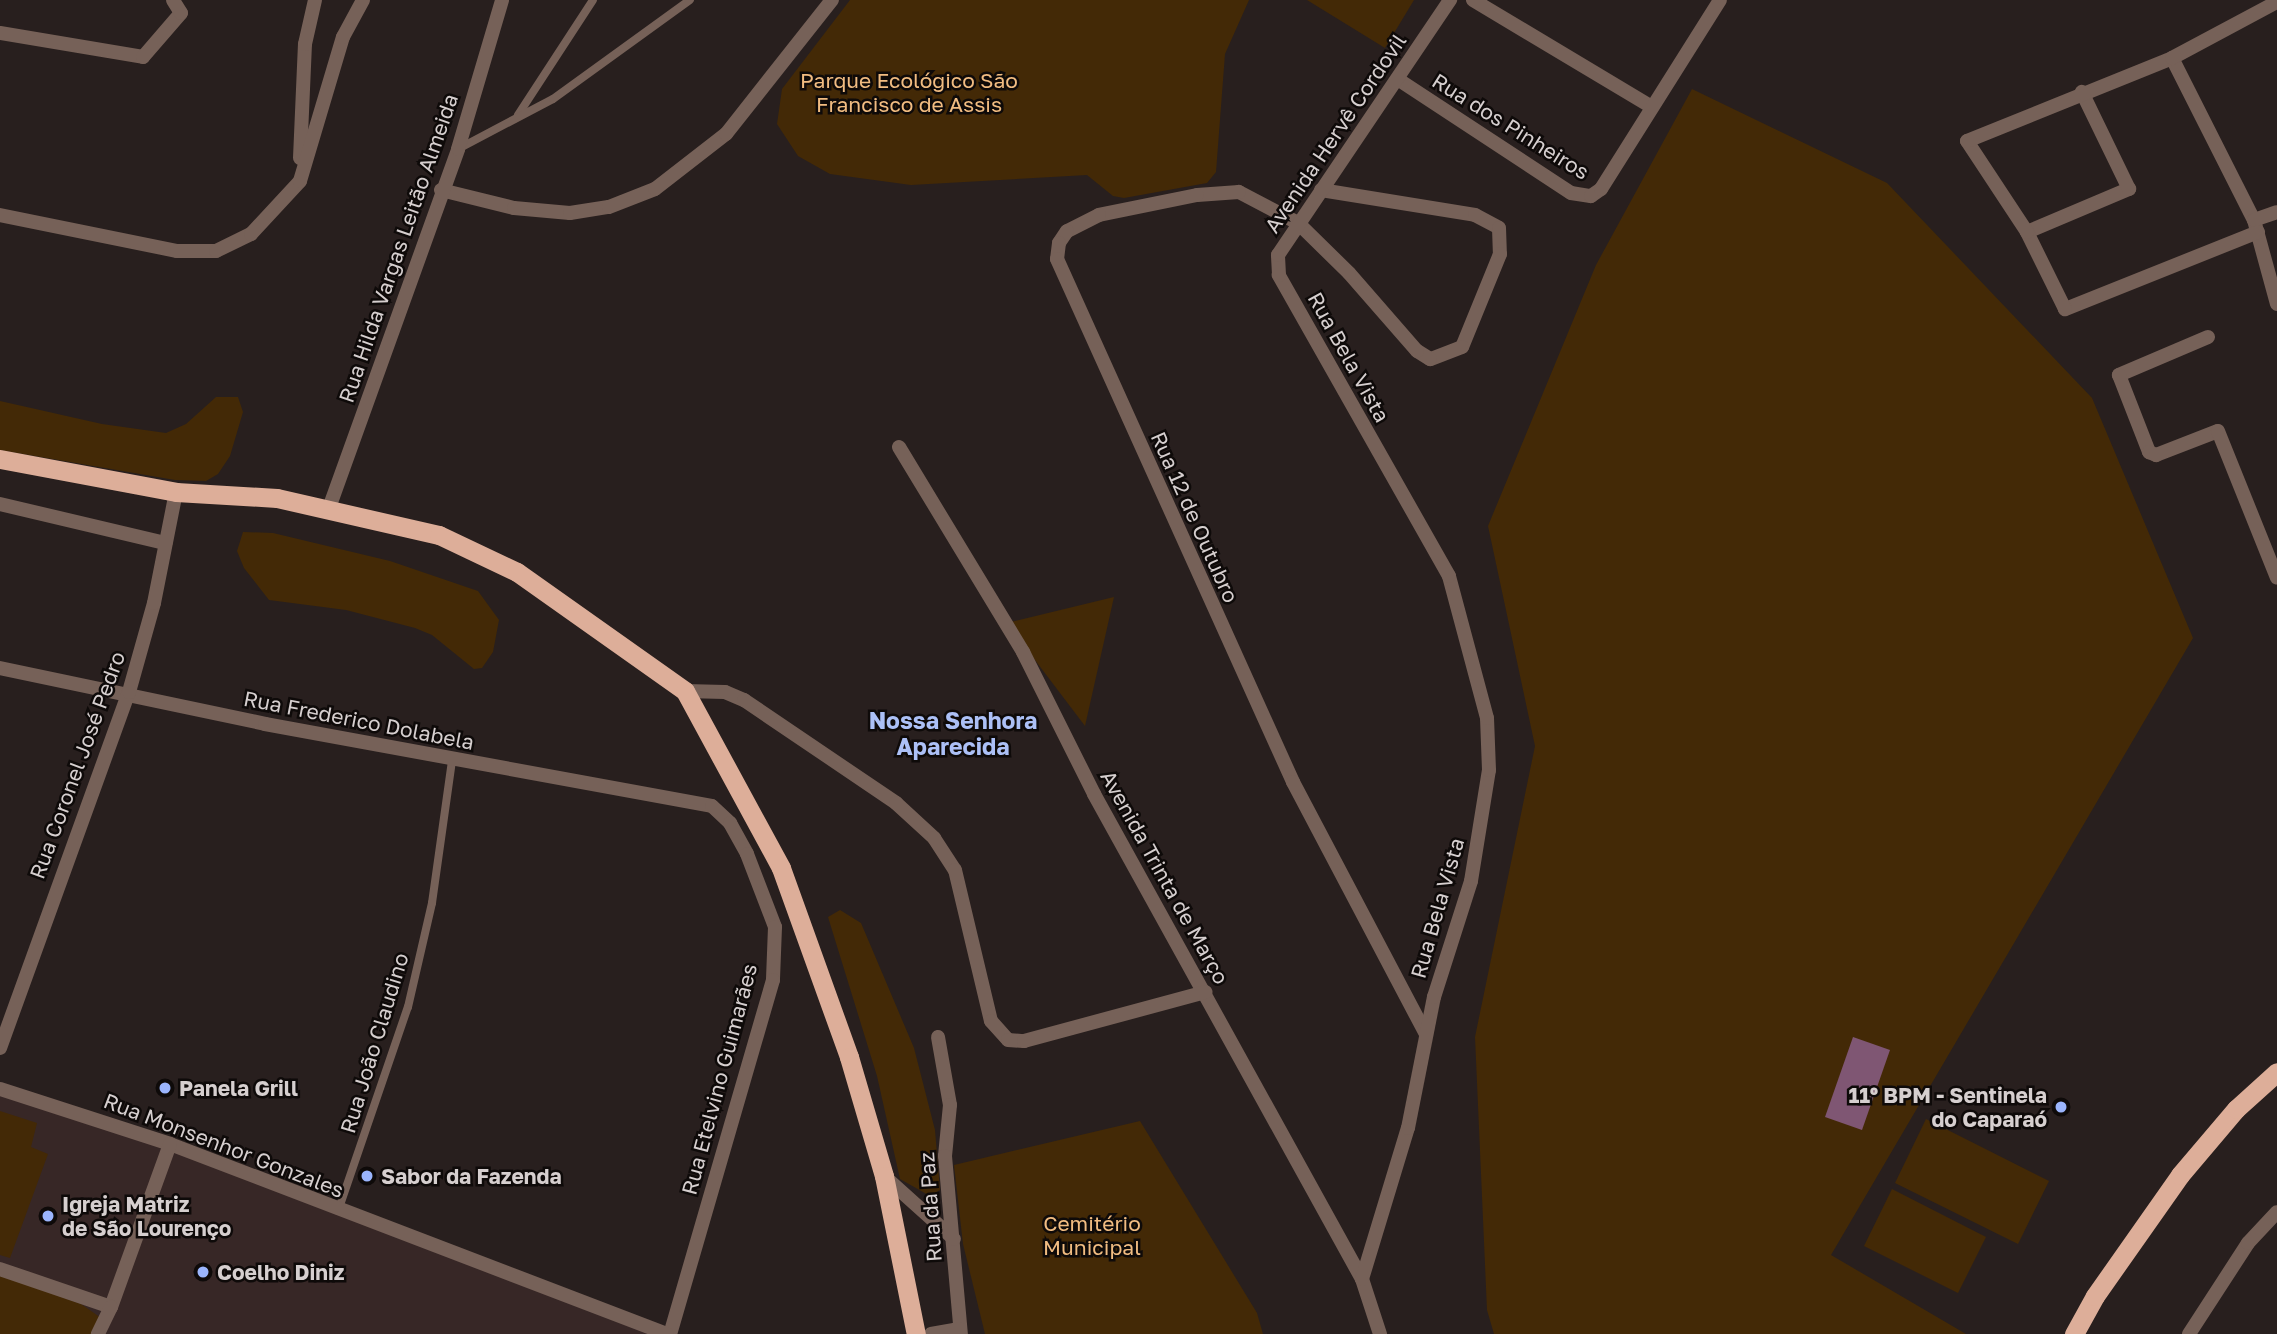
<!DOCTYPE html>
<meta charset="utf-8">
<style>
body{margin:0}
#map{position:relative;width:2277px;height:1334px;overflow:hidden;background:#281f1e;font-family:"Golos Text",sans-serif}
div>[style]{position:absolute}
.built>*{inset:0;background:#372726}
.green>*{inset:0;background:#432906}
.water>*{inset:0;background:#7f5673}
.service>*{height:8px;margin:-4px;padding:0 4px;transform-origin:4px;border-radius:4px;background:#766158}
.minor>*{height:14px;margin:-7px;padding:0 7px;transform-origin:7px;border-radius:7px;background:#766158}
.tertiary>*{height:14px;margin:-7px;padding:0 7px;transform-origin:7px;border-radius:7px;background:#766158}
.trunk>*{height:19px;margin:-9.5px;padding:0 9.5px;transform-origin:9.5px;border-radius:9.5px;background:#ddae99}
.dots>*{width:19px;height:19px;translate:-50% -50%;box-sizing:border-box;border:4px solid #0e0a09;border-radius:50%}
span{translate:-50% -50%;white-space:nowrap;text-align:center;line-height:1.15;-webkit-text-stroke:5px #0e0a09;paint-order:stroke}
.park-label{font-size:21px;color:#f1bc81}
.street-label{font-size:21px;color:#d6cfcf}
.poi-label{font-size:21px;color:#d6cfcf;font-weight:700}
.left{translate:0 -50%;text-align:left}
.right{translate:-100% -50%;text-align:right}
.neighbourhood-label{font-size:23px;color:#acc0f6;font-weight:700}
</style>
<div id="map">
<div class="built">
<div style="clip-path:polygon(0 1089px,84px 1116px,667px 1334px,0 1334px)"></div>
</div>
<div class="green">
<div style="clip-path:polygon(850px 0,1249px 0,1225px 54px,1216px 172px,1207px 183px,1124px 198px,1113px 196px,1087px 175px,911px 185px,830px 174px,798px 156px,777px 124px,782px 89px)"></div>
<div style="clip-path:polygon(1307px 0,1414px 0,1385px 48px)"></div>
<div style="clip-path:polygon(1692px 89px,1887px 183px,2092px 398px,2193px 638px,1831px 1255px,1966px 1334px,1494px 1334px,1487px 1310px,1475px 1037px,1535px 746px,1488px 526px,1596px 265px)"></div>
<div style="clip-path:polygon(216px 397px,238px 397px,243px 412px,230px 456px,218px 474px,206px 481px,175px 480px,0 450px,0 401px,102px 424px,166px 433px,186px 424px)"></div>
<div style="clip-path:polygon(243px 532px,273px 533px,390px 561px,478px 591px,499px 620px,493px 652px,482px 668px,474px 669px,432px 635px,415px 628px,346px 610px,269px 600px,244px 568px,237px 551px)"></div>
<div style="clip-path:polygon(1114px 597px,1085px 726px,1007px 623px)"></div>
<div style="clip-path:polygon(840px 910px,861px 923px,914px 1048px,935px 1130px,940px 1190px,930px 1196px,900px 1179px,877px 1076px,828px 917px)"></div>
<div style="clip-path:polygon(0 1111px,37px 1123px,31px 1147px,48px 1154px,10px 1258px,0 1255px)"></div>
<div style="clip-path:polygon(1926px 1119px,2049px 1181px,2018px 1244px,1895px 1183px)"></div>
<div style="clip-path:polygon(1140px 1121px,1257px 1313px,1263px 1334px,985px 1334px,963px 1244px,954px 1165px)"></div>
<div style="clip-path:polygon(1892px 1189px,1986px 1237px,1958px 1293px,1864px 1246px)"></div>
<div style="clip-path:polygon(0 1275px,81px 1304px,104px 1320px,98px 1334px,0 1334px)"></div>
</div>
<div class="water">
<div style="clip-path:polygon(1853px 1037px,1890px 1050px,1862px 1130px,1825px 1117px)"></div>
</div>
<div class="service">
<div style="left:518px;top:115px;width:137px;rotate:-56.9deg"></div>
<div style="left:458px;top:149px;width:107px;rotate:-27.8deg"></div>
<div style="left:553px;top:99px;width:169px;rotate:-35.9deg"></div>
<div style="left:338px;top:1211px;width:216px;rotate:-71.1deg"></div>
<div style="left:408px;top:1007px;width:107px;rotate:-77deg"></div>
<div style="left:432px;top:903px;width:144px;rotate:-82deg"></div>
</div>
<div class="minor">
<div style="left:1473px;top:0;width:206px;rotate:30.9deg"></div>
<div style="left:0;top:33px;width:145px;rotate:9.5deg"></div>
<div style="left:143px;top:57px;width:58px;rotate:-49.2deg"></div>
<div style="left:181px;top:13px;width:15px;rotate:-122deg"></div>
<div style="left:2172px;top:58px;width:182px;rotate:63.2deg"></div>
<div style="left:2254px;top:220px;width:87px;rotate:74.7deg"></div>
<div style="left:1399px;top:80px;width:206px;rotate:33.3deg"></div>
<div style="left:1571px;top:193px;width:20px;rotate:9deg"></div>
<div style="left:1591px;top:196px;width:12px;rotate:-35deg"></div>
<div style="left:1601px;top:189px;width:223px;rotate:-57.8deg"></div>
<div style="left:300px;top:158px;width:114px;rotate:-87.5deg"></div>
<div style="left:305px;top:44px;width:45px;rotate:-77.2deg"></div>
<div style="left:441px;top:190px;width:75px;rotate:13.9deg"></div>
<div style="left:514px;top:208px;width:56px;rotate:5.1deg"></div>
<div style="left:570px;top:213px;width:39px;rotate:-9deg"></div>
<div style="left:609px;top:207px;width:49px;rotate:-21.4deg"></div>
<div style="left:655px;top:189px;width:90px;rotate:-37.8deg"></div>
<div style="left:726px;top:134px;width:171px;rotate:-51.7deg"></div>
<div style="left:1321px;top:190px;width:156px;rotate:9.2deg"></div>
<div style="left:1475px;top:215px;width:27px;rotate:28deg"></div>
<div style="left:1499px;top:228px;width:26px;rotate:88deg"></div>
<div style="left:1500px;top:254px;width:100px;rotate:112.2deg"></div>
<div style="left:1462px;top:347px;width:34px;rotate:159deg"></div>
<div style="left:1430px;top:359px;width:15px;rotate:-148deg"></div>
<div style="left:1417px;top:351px;width:103px;rotate:-131.1deg"></div>
<div style="left:1349px;top:273px;width:71px;rotate:-135.6deg"></div>
<div style="left:1298px;top:223px;width:67px;rotate:-152.3deg"></div>
<div style="left:1239px;top:192px;width:42px;rotate:175.9deg"></div>
<div style="left:1197px;top:195px;width:100px;rotate:168.5deg"></div>
<div style="left:1099px;top:215px;width:36px;rotate:153deg"></div>
<div style="left:1067px;top:231px;width:14px;rotate:124deg"></div>
<div style="left:1059px;top:243px;width:16px;rotate:97deg"></div>
<div style="left:1057px;top:259px;width:574px;rotate:65.71deg"></div>
<div style="left:1293px;top:782px;width:285px;rotate:62.2deg"></div>
<div style="left:0;top:215px;width:181px;rotate:11.5deg"></div>
<div style="left:177px;top:251px;width:39px"></div>
<div style="left:216px;top:251px;width:39px;rotate:-26deg"></div>
<div style="left:251px;top:234px;width:72px;rotate:-47.2deg"></div>
<div style="left:300px;top:181px;width:150px;rotate:-73.4deg"></div>
<div style="left:343px;top:37px;width:42px;rotate:-61.6deg"></div>
<div style="left:2254px;top:220px;width:24px;rotate:-19deg"></div>
<div style="left:2027px;top:232px;width:111px;rotate:-22.9deg"></div>
<div style="left:2129px;top:189px;width:108px;rotate:-115.9deg"></div>
<div style="left:2258px;top:232px;width:208px;rotate:158.2deg"></div>
<div style="left:2065px;top:309px;width:86px;rotate:-116.3deg"></div>
<div style="left:2027px;top:232px;width:109px;rotate:-123.4deg"></div>
<div style="left:1967px;top:141px;width:221px;rotate:-22deg"></div>
<div style="left:2172px;top:58px;width:119px;rotate:-28.1deg"></div>
<div style="left:2208px;top:337px;width:97px;rotate:156.9deg"></div>
<div style="left:2119px;top:375px;width:83px;rotate:68.7deg"></div>
<div style="left:2149px;top:452px;width:8px;rotate:23deg"></div>
<div style="left:2156px;top:455px;width:66px;rotate:-21.2deg"></div>
<div style="left:2218px;top:431px;width:158px;rotate:68.1deg"></div>
<div style="left:899px;top:447px;width:240px;rotate:58.8deg"></div>
<div style="left:1023px;top:652px;width:159px;rotate:63.4deg"></div>
<div style="left:1094px;top:794px;width:554px;rotate:61.08deg"></div>
<div style="left:1362px;top:1279px;width:58px;rotate:71.9deg"></div>
<div style="left:0;top:504px;width:170px;rotate:13.3deg"></div>
<div style="left:329px;top:508px;width:381px;rotate:-70.2deg"></div>
<div style="left:458px;top:149px;width:155px;rotate:-73.5deg"></div>
<div style="left:0;top:668px;width:271px;rotate:11.9deg"></div>
<div style="left:265px;top:724px;width:454px;rotate:10.4deg"></div>
<div style="left:712px;top:806px;width:25px;rotate:43deg"></div>
<div style="left:730px;top:823px;width:35px;rotate:61deg"></div>
<div style="left:747px;top:854px;width:78px;rotate:69deg"></div>
<div style="left:775px;top:927px;width:53px;rotate:92.2deg"></div>
<div style="left:773px;top:980px;width:369px;rotate:106.2deg"></div>
<div style="left:685px;top:691px;width:40px;rotate:1.4deg"></div>
<div style="left:725px;top:692px;width:21px;rotate:23deg"></div>
<div style="left:744px;top:700px;width:184px;rotate:34.1deg"></div>
<div style="left:896px;top:803px;width:52px;rotate:42.6deg"></div>
<div style="left:934px;top:838px;width:38px;rotate:57deg"></div>
<div style="left:955px;top:870px;width:155px;rotate:76.6deg"></div>
<div style="left:991px;top:1021px;width:25px;rotate:48deg"></div>
<div style="left:1008px;top:1040px;width:16px;rotate:4deg"></div>
<div style="left:1024px;top:1041px;width:188px;rotate:-15.1deg"></div>
<div style="left:938px;top:1037px;width:69px;rotate:80deg"></div>
<div style="left:950px;top:1105px;width:51px;rotate:95.6deg"></div>
<div style="left:945px;top:1156px;width:179px;rotate:84.9deg"></div>
<div style="left:0;top:1048px;width:379px;rotate:-70.1deg"></div>
<div style="left:129px;top:692px;width:92px;rotate:-74.3deg"></div>
<div style="left:154px;top:603px;width:113px;rotate:-78.8deg"></div>
<div style="left:0;top:1089px;width:179px;rotate:17.9deg"></div>
<div style="left:170px;top:1144px;width:532px;rotate:20.92deg"></div>
<div style="left:884px;top:1176px;width:94px;rotate:42deg"></div>
<div style="left:1362px;top:1279px;width:158px;rotate:-73.1deg"></div>
<div style="left:1408px;top:1128px;width:134px;rotate:-78.8deg"></div>
<div style="left:1434px;top:997px;width:122px;rotate:-72.3deg"></div>
<div style="left:1471px;top:881px;width:112px;rotate:-80.8deg"></div>
<div style="left:1489px;top:770px;width:52px;rotate:-92.2deg"></div>
<div style="left:1487px;top:718px;width:147px;rotate:-105deg"></div>
<div style="left:1449px;top:576px;width:346px;rotate:-119.5deg"></div>
<div style="left:1279px;top:275px;width:20px;rotate:-93deg"></div>
<div style="left:1278px;top:255px;width:308px;rotate:-56deg"></div>
<div style="left:111px;top:1307px;width:173px;rotate:-70.1deg"></div>
<div style="left:931px;top:1334px;width:29px;rotate:-10deg"></div>
</div>
<div class="tertiary">
<div style="left:0;top:1269px;width:117px;rotate:18.9deg"></div>
<div style="left:111px;top:1307px;width:30px;rotate:116deg"></div>
<div style="left:2189px;top:1334px;width:108px;rotate:-57deg"></div>
<div style="left:2248px;top:1243px;width:42px;rotate:-46.9deg"></div>
</div>
<div class="trunk">
<div style="left:0;top:459px;width:179px;rotate:10.6deg"></div>
<div style="left:176px;top:492px;width:101px;rotate:3.4deg"></div>
<div style="left:277px;top:498px;width:166px;rotate:12.9deg"></div>
<div style="left:439px;top:535px;width:86px;rotate:25.4deg"></div>
<div style="left:517px;top:572px;width:206px;rotate:35.3deg"></div>
<div style="left:685px;top:691px;width:201px;rotate:61.5deg"></div>
<div style="left:781px;top:868px;width:201px;rotate:70.2deg"></div>
<div style="left:849px;top:1057px;width:124px;rotate:73.6deg"></div>
<div style="left:884px;top:1176px;width:161px;rotate:78.6deg"></div>
<div style="left:2074px;top:1334px;width:43px;rotate:-61.1deg"></div>
<div style="left:2095px;top:1296px;width:148px;rotate:-54.9deg"></div>
<div style="left:2180px;top:1175px;width:87px;rotate:-49.7deg"></div>
<div style="left:2236px;top:1109px;width:55px;rotate:-42.1deg"></div>
</div>
<div class="dots">
<div style="left:165px;top:1088px;background:#9bb5fd"></div>
<div style="left:2061px;top:1107px;background:#9bb5fd"></div>
<div style="left:367px;top:1176px;background:#9bb5fd"></div>
<div style="left:48px;top:1216px;background:#9bb5fd"></div>
<div style="left:203px;top:1272px;background:#9bb5fd"></div>
</div>
<div class="park-label">
<span style="left:909px;top:92px">Parque Ecológico São<br>Francisco de Assis</span>
<span style="left:1092px;top:1235px">Cemitério<br>Municipal</span>
</div>
<div class="street-label">
<span style="left:1511px;top:126px;rotate:32deg">Rua dos Pinheiros</span>
<span style="left:1335px;top:133px;rotate:-56deg">Avenida Hervê Cordovil</span>
<span style="left:398px;top:248px;rotate:-71deg">Rua Hilda Vargas Leitão Almeida</span>
<span style="left:1349px;top:357px;rotate:61deg">Rua Bela Vista</span>
<span style="left:1195px;top:517px;rotate:66deg">Rua 12 de Outubro</span>
<span style="left:359px;top:720px;rotate:11deg">Rua Frederico Dolabela</span>
<span style="left:77px;top:765px;rotate:-70deg">Rua Coronel José Pedro</span>
<span style="left:1165px;top:877px;rotate:61deg">Avenida Trinta de Março</span>
<span style="left:1437px;top:908px;rotate:-74deg">Rua Bela Vista</span>
<span style="left:374px;top:1043px;rotate:-73deg">Rua João Claudino</span>
<span style="left:719px;top:1079px;rotate:-75deg">Rua Etelvino Guimarães</span>
<span style="left:224px;top:1145px;rotate:21deg">Rua Monsenhor Gonzales</span>
<span style="left:930px;top:1207px;rotate:-94deg">Rua da Paz</span>
</div>
<div class="poi-label">
<span class="left" style="left:179px;top:1088px">Panela Grill</span>
<span class="right" style="left:2047px;top:1107px">11º BPM - Sentinela<br>do Caparaó</span>
<span class="left" style="left:381px;top:1176px">Sabor da Fazenda</span>
<span class="left" style="left:62px;top:1216px">Igreja Matriz<br>de São Lourenço</span>
<span class="left" style="left:217px;top:1272px">Coelho Diniz</span>
</div>
<div class="neighbourhood-label">
<span style="left:953px;top:733px">Nossa Senhora<br>Aparecida</span>
</div>
</div>
